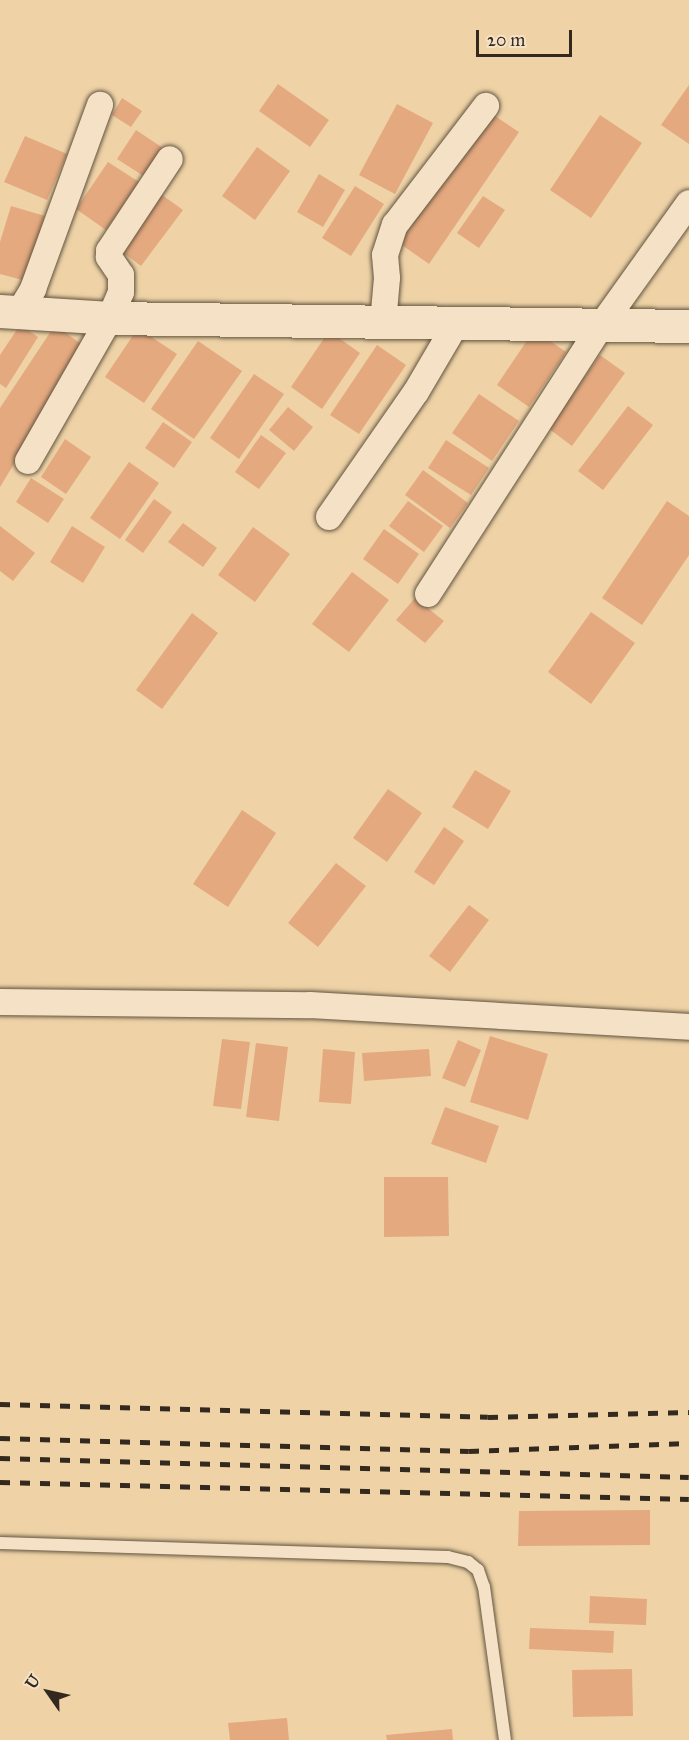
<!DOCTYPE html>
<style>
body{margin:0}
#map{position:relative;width:689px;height:1740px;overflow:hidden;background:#efd3a7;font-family:"IM FELL Great Primer",serif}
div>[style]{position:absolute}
.building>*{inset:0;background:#e4a97f}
.roads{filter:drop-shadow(0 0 2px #625440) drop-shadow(0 0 2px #625440)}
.lane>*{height:12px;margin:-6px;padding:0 6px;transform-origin:6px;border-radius:6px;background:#f5e2c6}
.street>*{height:26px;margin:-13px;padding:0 13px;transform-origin:13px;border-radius:13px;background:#f5e2c6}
.secondary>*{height:33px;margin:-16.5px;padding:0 16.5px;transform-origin:16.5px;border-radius:16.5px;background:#f5e2c6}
.rail>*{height:4.5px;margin-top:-2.25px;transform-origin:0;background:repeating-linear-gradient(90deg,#33291e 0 10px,transparent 0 20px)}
span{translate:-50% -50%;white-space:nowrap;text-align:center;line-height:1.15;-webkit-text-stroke:4.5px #f5e2c6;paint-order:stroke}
.north{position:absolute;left:18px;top:1662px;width:60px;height:60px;-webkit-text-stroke:4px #f5e2c6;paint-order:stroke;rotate:304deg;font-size:16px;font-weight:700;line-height:24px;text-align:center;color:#33291e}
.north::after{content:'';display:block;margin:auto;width:21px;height:27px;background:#33291e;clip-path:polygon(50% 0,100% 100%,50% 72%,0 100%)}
.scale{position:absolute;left:476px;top:30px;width:96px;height:27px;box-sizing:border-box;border:3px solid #33291e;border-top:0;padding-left:8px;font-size:18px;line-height:21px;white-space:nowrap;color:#33291e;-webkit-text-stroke:4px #f5e2c6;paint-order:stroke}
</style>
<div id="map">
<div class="building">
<div style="clip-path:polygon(278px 84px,329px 120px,310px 147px,259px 111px)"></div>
<div style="clip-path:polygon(689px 85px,689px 144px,661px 125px)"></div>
<div style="clip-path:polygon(122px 98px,142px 111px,131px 127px,112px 115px)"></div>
<div style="clip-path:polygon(397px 104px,433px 123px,395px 194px,359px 175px)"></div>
<div style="clip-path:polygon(489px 112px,519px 132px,429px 264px,399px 243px)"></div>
<div style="clip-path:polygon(600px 115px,642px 143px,591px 218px,550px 190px)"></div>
<div style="clip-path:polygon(136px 130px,163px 148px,145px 177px,117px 159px)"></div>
<div style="clip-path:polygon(25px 136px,67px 154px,47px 200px,4px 182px)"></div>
<div style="clip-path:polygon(257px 147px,290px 171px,255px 220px,222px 196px)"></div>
<div style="clip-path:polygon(108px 162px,139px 182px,106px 230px,76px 209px)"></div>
<div style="clip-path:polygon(319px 174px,345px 190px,323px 227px,297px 212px)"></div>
<div style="clip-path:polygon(355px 186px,384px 204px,351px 256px,322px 238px)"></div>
<div style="clip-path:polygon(158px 192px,183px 210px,141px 266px,117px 248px)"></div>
<div style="clip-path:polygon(483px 196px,505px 210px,479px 248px,457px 233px)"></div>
<div style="clip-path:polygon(11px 206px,45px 216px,26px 281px,0 274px,0 242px)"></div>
<div style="clip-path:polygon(20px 325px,38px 337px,6px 388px,0 384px,0 355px)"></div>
<div style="clip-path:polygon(55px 325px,85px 347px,0 487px,0 408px)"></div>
<div style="clip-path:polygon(138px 328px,177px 354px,144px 403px,105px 377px)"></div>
<div style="clip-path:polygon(534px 330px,566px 352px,529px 407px,497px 385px)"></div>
<div style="clip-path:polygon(329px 331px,360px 353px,322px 409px,291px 387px)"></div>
<div style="clip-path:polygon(198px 341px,242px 371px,194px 439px,151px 409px)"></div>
<div style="clip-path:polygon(377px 345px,406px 365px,359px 434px,330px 415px)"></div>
<div style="clip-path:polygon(600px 355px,625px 373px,572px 446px,548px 428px)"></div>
<div style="clip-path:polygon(254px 374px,284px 394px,239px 459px,210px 438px)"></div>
<div style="clip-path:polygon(479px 394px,519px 421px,492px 461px,452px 433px)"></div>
<div style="clip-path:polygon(628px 406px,653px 425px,603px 490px,578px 471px)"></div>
<div style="clip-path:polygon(288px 407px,313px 427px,294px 451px,269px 430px)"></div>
<div style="clip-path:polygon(163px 422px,192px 442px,174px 468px,145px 448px)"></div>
<div style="clip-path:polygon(261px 435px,286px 453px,259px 489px,235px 472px)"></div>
<div style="clip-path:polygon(65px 439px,91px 457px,66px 494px,41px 477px)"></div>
<div style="clip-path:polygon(446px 440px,489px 468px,471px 495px,428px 468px)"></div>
<div style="clip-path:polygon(129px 462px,159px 483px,120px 539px,90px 518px)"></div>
<div style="clip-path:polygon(423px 470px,468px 503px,450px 528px,405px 495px)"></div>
<div style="clip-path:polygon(31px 478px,64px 499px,48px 523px,16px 502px)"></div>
<div style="clip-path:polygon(154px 499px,172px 512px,143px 553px,125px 540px)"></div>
<div style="clip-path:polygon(408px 501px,443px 526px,424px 552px,389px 526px)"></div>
<div style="clip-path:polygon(667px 501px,689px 516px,689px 555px,642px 625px,602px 598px)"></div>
<div style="clip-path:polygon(183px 523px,217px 548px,203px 567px,168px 542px)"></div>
<div style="clip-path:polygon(0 526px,35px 553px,13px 581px,0 571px)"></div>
<div style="clip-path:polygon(72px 526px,105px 547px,83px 583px,50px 562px)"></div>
<div style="clip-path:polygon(253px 527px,290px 554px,255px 602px,218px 575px)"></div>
<div style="clip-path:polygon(384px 529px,419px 554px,398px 584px,363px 559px)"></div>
<div style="clip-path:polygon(352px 572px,389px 600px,349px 652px,312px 624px)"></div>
<div style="clip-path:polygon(415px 598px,444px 621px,425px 643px,396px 620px)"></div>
<div style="clip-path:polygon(591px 612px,635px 643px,591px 704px,548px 672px)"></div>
<div style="clip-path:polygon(192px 613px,218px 633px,162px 709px,136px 690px)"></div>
<div style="clip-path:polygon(475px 770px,511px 791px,488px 829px,452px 807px)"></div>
<div style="clip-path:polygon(388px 789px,422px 813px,387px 862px,353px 838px)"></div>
<div style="clip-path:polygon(242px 810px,276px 833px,228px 907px,193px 884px)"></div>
<div style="clip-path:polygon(444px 827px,464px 841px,434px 885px,414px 872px)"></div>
<div style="clip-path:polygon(336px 863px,366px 886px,318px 947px,288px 923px)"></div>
<div style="clip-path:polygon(469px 905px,489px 920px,450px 972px,429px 956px)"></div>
<div style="clip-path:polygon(490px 1036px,548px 1054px,528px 1120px,470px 1102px)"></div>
<div style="clip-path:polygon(222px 1039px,250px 1042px,241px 1109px,213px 1106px)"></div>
<div style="clip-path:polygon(458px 1040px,481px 1050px,465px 1087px,442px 1078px)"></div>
<div style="clip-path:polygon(256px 1043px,288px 1047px,279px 1121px,246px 1117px)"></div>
<div style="clip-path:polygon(323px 1049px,355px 1052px,351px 1104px,319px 1102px)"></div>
<div style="clip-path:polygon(429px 1049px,431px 1076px,364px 1081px,362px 1053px)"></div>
<div style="clip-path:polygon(445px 1107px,499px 1126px,486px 1163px,431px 1144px)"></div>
<div style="clip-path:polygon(384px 1177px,448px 1177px,449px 1236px,384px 1237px)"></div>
<div style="clip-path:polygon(650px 1510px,650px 1545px,518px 1546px,519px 1511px)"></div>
<div style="clip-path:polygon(590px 1596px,647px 1599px,646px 1625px,589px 1623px)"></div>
<div style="clip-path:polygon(530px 1628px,614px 1631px,613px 1653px,529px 1649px)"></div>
<div style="clip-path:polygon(632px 1669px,633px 1716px,573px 1717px,572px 1670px)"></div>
<div style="clip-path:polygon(287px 1718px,289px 1740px,230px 1740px,228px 1723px)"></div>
<div style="clip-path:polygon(452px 1729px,453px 1740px,387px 1740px,386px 1735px)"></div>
</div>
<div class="roads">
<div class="lane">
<div style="left:0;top:1543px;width:448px;rotate:1.8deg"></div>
<div style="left:448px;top:1557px;width:21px;rotate:14deg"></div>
<div style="left:468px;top:1562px;width:13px;rotate:39deg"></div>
<div style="left:478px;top:1570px;width:18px;rotate:71deg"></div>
<div style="left:484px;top:1587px;width:154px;rotate:82.2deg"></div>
</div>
<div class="street">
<div style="left:20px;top:311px;width:26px;rotate:-59deg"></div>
<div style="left:33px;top:289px;width:196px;rotate:-70deg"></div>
<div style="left:383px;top:323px;width:45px;rotate:-84.9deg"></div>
<div style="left:387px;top:278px;width:23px;rotate:-95deg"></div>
<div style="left:385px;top:255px;width:32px;rotate:-72deg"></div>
<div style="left:395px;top:225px;width:150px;rotate:-52.6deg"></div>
<div style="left:28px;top:461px;width:165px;rotate:-60.2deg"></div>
<div style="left:110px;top:318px;width:28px;rotate:-67deg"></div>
<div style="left:121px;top:292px;width:17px;rotate:-90deg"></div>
<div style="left:121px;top:275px;width:22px;rotate:-124deg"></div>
<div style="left:109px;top:257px;width:6px;rotate:-90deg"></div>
<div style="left:109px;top:251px;width:110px;rotate:-56.5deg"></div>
<div style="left:329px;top:517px;width:152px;rotate:-55.2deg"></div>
<div style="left:416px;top:392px;width:81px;rotate:-59.6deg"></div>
<div style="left:428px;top:594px;width:319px;rotate:-57.2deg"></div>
<div style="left:601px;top:326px;width:151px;rotate:-54.4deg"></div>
<div style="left:0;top:1002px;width:310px;rotate:0.6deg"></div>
<div style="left:310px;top:1005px;width:380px;rotate:3.3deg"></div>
</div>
<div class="secondary">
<div style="left:0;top:311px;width:110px;rotate:3.6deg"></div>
<div style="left:110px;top:318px;width:579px;rotate:0.79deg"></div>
</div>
</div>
<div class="rail">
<div style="left:0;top:1404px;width:488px;rotate:1.5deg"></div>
<div style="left:488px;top:1417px;width:201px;rotate:-1.4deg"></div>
<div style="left:0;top:1438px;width:469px;rotate:1.6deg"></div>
<div style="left:469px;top:1451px;width:220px;rotate:-2.1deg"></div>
<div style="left:0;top:1458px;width:689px;rotate:1.58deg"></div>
<div style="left:0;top:1482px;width:689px;rotate:1.41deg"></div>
</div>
<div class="north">U</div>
<div class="scale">20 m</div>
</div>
